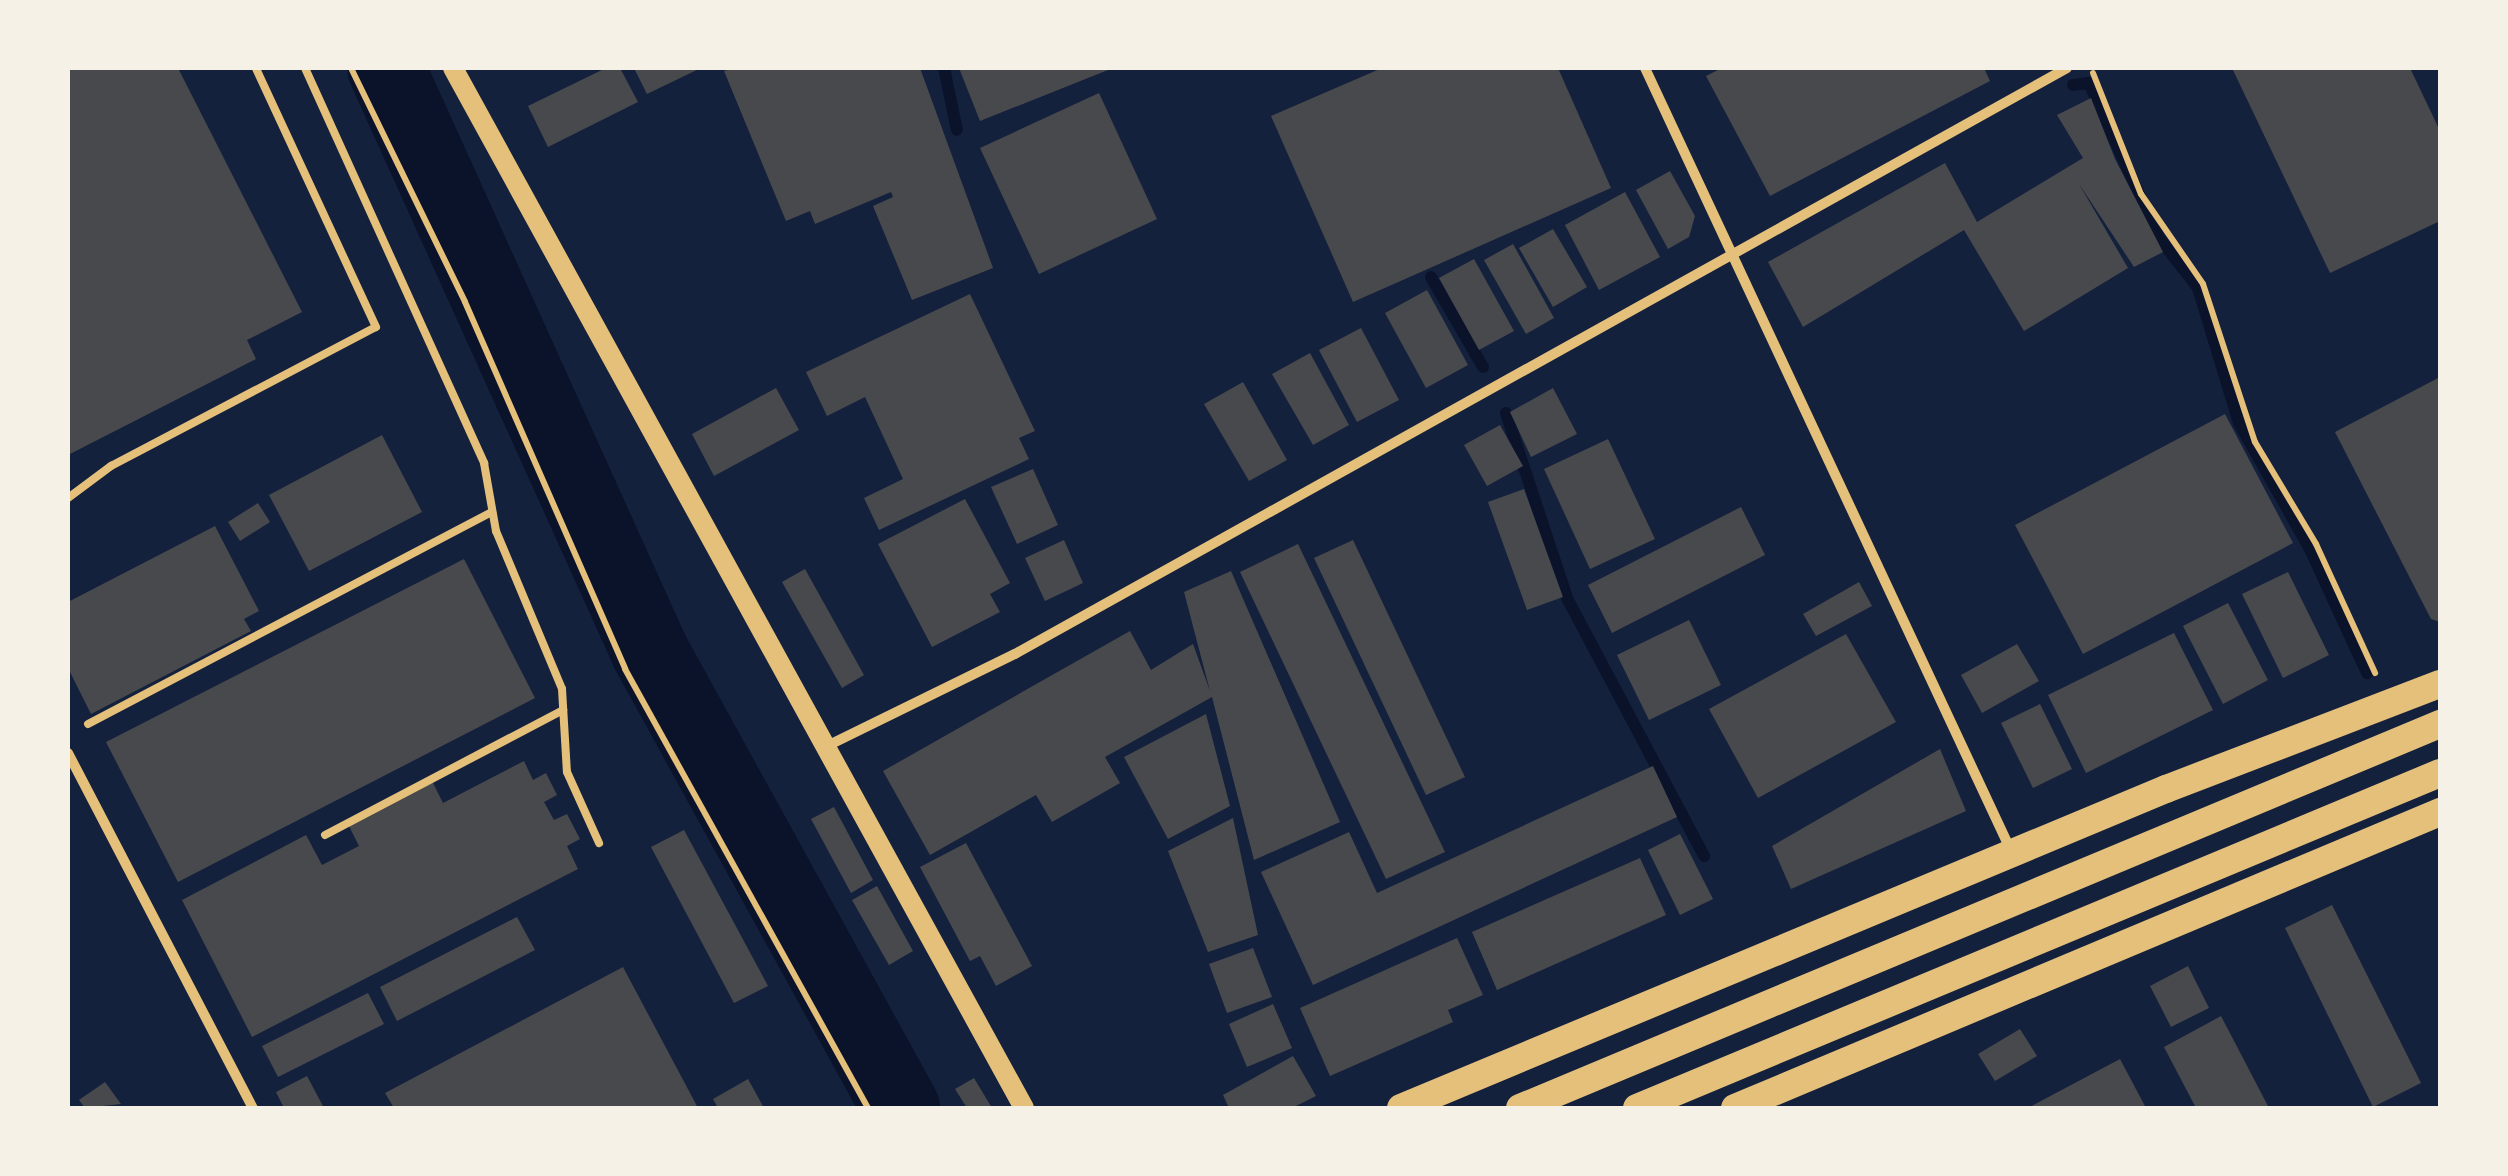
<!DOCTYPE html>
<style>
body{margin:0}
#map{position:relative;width:2508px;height:1176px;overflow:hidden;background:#14213d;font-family:"Varela Round",sans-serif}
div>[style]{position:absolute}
.stream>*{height:12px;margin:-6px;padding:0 6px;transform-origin:6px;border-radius:6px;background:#0b132b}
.river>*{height:78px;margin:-39px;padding:0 39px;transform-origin:39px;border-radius:39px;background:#0b132b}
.building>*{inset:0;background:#48494c}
.path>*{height:6px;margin:-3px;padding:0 3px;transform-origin:3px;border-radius:3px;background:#e5c07b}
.service>*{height:8px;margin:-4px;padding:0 4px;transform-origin:4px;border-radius:4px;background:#e5c07b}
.minor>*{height:10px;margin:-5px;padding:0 5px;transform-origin:5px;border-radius:5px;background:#e5c07b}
.secondary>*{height:20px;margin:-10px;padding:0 10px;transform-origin:10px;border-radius:10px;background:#e5c07b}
.trunk>*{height:28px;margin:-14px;padding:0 14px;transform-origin:14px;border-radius:14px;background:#e5c07b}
span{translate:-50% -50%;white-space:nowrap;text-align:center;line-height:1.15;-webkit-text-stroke:8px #f6f1e7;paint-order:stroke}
.frame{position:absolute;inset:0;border:70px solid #f6f1e7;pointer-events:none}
</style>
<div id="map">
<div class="stream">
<div style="left:944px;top:68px;width:63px;rotate:78.2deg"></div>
<div style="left:2073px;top:85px;width:16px;rotate:-7deg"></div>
<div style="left:2089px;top:83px;width:170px;rotate:65.7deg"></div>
<div style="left:2159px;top:238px;width:63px;rotate:52deg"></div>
<div style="left:2198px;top:288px;width:141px;rotate:73.1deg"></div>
<div style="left:2239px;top:423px;width:142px;rotate:60.6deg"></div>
<div style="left:2309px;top:547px;width:139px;rotate:65.3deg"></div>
<div style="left:1431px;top:277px;width:104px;rotate:60deg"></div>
<div style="left:1506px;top:413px;width:197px;rotate:71.7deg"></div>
<div style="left:1568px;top:600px;width:290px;rotate:62deg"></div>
</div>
<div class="river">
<div style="left:386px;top:68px;width:641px;rotate:65.67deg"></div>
<div style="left:650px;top:652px;width:521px;rotate:61.17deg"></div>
</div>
<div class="building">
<div style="clip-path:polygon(68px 68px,178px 68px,302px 312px,247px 340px,256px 359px,68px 455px)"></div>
<div style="clip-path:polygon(606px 68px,620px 68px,638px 102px,548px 147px,528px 106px)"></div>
<div style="clip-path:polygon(634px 68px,701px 68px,647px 94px)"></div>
<div style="clip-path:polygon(733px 68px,920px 68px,993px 268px,912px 300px,873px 206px,893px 197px,891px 192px,815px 224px,810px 211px,786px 221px,724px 71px)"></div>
<div style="clip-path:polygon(959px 68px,1113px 68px,980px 121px)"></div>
<div style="clip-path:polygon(1382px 68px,1558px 68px,1611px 188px,1353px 302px,1271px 116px)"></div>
<div style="clip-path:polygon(1722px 68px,1984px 68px,1990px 81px,1770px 196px,1706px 76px)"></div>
<div style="clip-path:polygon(2232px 68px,2410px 68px,2440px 131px,2440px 221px,2330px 273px)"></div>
<div style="clip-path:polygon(1099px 93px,1157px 219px,1039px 274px,980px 148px)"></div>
<div style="clip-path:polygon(2091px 98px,2115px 159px,2163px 252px,2134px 267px,2079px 184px,2128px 268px,2024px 331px,1964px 230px,1803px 327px,1768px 262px,1945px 163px,1977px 222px,2083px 158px,2057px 115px)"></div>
<div style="clip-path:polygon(1670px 171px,1695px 216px,1689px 237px,1668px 249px,1636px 190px)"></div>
<div style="clip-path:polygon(1625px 192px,1660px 257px,1599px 290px,1565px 225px)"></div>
<div style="clip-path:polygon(1553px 229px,1587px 287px,1553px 307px,1519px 248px)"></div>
<div style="clip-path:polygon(1513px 244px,1554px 318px,1526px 334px,1484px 260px)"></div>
<div style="clip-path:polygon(1474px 259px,1514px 331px,1479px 350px,1439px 278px)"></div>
<div style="clip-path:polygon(1427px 290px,1468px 365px,1426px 388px,1385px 313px)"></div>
<div style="clip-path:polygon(970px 294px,1035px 431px,1019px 438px,1029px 459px,879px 530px,864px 498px,903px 479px,865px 397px,827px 416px,806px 372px)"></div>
<div style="clip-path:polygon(1361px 328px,1399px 400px,1357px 422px,1319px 350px)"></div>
<div style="clip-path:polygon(1310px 353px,1349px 425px,1313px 445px,1272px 374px)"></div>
<div style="clip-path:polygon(2440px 377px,2440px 622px,2431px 619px,2335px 432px)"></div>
<div style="clip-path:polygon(1243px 382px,1287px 460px,1249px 481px,1204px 404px)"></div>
<div style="clip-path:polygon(776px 388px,799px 430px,714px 476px,692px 434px)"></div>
<div style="clip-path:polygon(1553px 388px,1577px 434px,1531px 457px,1510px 412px)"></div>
<div style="clip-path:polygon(2225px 414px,2293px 543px,2083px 654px,2015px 525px)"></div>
<div style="clip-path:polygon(1500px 425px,1523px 466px,1487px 486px,1464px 445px)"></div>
<div style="clip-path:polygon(382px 435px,422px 512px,309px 571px,269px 495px)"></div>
<div style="clip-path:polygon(1608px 439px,1655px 539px,1590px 569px,1544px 469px)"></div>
<div style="clip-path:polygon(1033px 469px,1058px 525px,1017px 544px,991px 487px)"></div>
<div style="clip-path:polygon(1524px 489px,1563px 597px,1527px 610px,1488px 502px)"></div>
<div style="clip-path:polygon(965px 499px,1010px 583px,990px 594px,1000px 612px,932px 647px,878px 544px)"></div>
<div style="clip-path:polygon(258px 503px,270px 522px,240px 541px,228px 522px)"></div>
<div style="clip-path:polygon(1741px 507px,1765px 555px,1612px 633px,1588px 585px)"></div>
<div style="clip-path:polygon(215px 526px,259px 611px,244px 619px,251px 631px,91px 714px,68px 668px,68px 602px)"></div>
<div style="clip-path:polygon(1064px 540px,1083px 583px,1045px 601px,1025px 558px)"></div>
<div style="clip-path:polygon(1353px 540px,1465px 777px,1426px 795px,1314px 558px)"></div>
<div style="clip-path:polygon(1298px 544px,1445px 852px,1386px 879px,1240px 572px)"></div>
<div style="clip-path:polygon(464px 559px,535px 698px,178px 882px,106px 742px)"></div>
<div style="clip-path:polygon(805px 569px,864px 675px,842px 688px,782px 582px)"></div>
<div style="clip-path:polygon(1231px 571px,1340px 822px,1254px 860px,1212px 697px,1105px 757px,1120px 783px,1052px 822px,1036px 795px,930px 855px,883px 771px,1130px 631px,1151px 670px,1193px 644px,1210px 691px,1184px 592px)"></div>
<div style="clip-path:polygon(2288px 572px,2329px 655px,2283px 678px,2242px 594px)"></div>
<div style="clip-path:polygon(1859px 582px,1872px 606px,1816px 636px,1803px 614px)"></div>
<div style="clip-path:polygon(2228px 603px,2268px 680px,2223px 704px,2183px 626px)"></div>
<div style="clip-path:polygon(1689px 620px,1721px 685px,1649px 720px,1617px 655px)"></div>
<div style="clip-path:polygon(2174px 633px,2213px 710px,2086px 773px,2048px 695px)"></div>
<div style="clip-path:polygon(1846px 634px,1896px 722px,1758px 798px,1709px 709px)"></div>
<div style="clip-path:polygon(2017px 644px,2039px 681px,1982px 713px,1961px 675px)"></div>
<div style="clip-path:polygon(2040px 704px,2072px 769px,2033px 788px,2001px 723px)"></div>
<div style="clip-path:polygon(1206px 714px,1230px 806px,1168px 839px,1124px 757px)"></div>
<div style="clip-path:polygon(1940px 749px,1966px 811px,1791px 889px,1772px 846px)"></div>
<div style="clip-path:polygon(524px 761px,533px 780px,546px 773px,557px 795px,544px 802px,554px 820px,567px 814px,580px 839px,567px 846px,578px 869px,252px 1037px,182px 900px,306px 835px,322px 865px,359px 846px,347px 822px,431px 779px,443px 803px)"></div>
<div style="clip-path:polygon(1653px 766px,1677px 817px,1313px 985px,1261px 872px,1349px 832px,1377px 893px)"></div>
<div style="clip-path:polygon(834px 807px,873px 880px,851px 893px,811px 819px)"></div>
<div style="clip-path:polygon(1233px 818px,1258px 935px,1208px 952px,1168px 851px)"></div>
<div style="clip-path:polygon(684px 830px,768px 986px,734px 1003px,651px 847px)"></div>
<div style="clip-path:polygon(1680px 834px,1713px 899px,1680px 915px,1648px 850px)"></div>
<div style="clip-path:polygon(966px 843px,1032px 966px,996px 986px,980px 956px,970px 961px,920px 867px)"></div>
<div style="clip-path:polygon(1640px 858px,1666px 915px,1497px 990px,1472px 932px)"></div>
<div style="clip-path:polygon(877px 886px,913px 951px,889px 965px,852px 900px)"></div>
<div style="clip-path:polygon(2332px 905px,2421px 1083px,2373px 1107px,2285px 928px)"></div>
<div style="clip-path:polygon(517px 917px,535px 950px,397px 1021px,380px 987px)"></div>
<div style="clip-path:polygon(1457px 938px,1483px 995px,1448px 1010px,1453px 1022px,1330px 1076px,1300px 1008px)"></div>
<div style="clip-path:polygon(1253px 948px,1272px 997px,1227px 1013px,1209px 964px)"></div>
<div style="clip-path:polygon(2188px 966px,2209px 1008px,2171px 1027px,2150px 986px)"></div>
<div style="clip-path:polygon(623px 967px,698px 1108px,394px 1108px,385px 1093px)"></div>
<div style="clip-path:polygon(368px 993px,384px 1024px,278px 1077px,262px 1046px)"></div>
<div style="clip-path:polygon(1273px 1004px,1292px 1048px,1247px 1067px,1229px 1024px)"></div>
<div style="clip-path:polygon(2221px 1016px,2269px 1108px,2196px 1108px,2164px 1047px)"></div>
<div style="clip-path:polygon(2020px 1029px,2037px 1056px,1995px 1081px,1978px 1054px)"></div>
<div style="clip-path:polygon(1293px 1056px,1316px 1096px,1292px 1108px,1229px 1108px,1223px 1095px)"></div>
<div style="clip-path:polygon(2120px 1059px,2146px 1108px,2028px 1108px)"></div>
<div style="clip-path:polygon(307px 1076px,324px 1108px,284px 1108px,276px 1092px)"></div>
<div style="clip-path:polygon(974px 1078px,992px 1108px,967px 1108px,955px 1089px)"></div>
<div style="clip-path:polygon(748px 1079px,764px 1108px,718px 1108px,713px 1099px)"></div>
<div style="clip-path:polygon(105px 1082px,121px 1104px,85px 1108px,79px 1100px)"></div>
</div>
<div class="path">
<div style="left:351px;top:68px;width:260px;rotate:64deg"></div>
<div style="left:465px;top:302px;width:400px;rotate:66.4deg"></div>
<div style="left:625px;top:669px;width:502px;rotate:61.03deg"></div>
<div style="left:2093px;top:73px;width:130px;rotate:68.4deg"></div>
<div style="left:2141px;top:194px;width:109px;rotate:55.4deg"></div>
<div style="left:2203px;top:284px;width:166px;rotate:71.8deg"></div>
<div style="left:2255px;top:442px;width:119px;rotate:59.1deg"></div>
<div style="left:2316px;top:544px;width:142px;rotate:65.4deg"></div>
</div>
<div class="service">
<div style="left:305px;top:68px;width:434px;rotate:65.6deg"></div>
<div style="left:484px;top:463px;width:69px;rotate:80deg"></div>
<div style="left:496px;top:531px;width:171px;rotate:67.3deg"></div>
<div style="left:562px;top:689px;width:83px;rotate:86.6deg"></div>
<div style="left:567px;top:772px;width:78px;rotate:65.7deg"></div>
<div style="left:68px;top:498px;width:54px;rotate:-36.7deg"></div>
<div style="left:111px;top:466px;width:299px;rotate:-27.7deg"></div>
<div style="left:376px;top:327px;width:285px;rotate:-114.9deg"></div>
<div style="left:88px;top:724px;width:456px;rotate:-27.7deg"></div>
<div style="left:325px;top:835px;width:269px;rotate:-27.7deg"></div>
</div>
<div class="minor">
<div style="left:1645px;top:68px;width:867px;rotate:64.94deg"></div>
<div style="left:827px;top:746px;width:209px;rotate:-26.1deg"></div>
<div style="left:1015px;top:654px;width:1204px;rotate:-29.12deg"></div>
<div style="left:68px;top:753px;width:400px;rotate:62.5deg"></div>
</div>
<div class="secondary">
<div style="left:453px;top:68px;width:1186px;rotate:61.23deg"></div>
</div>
<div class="trunk">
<div style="left:1401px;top:1108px;width:829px;rotate:-22.64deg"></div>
<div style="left:2166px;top:789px;width:293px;rotate:-21deg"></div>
<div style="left:1520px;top:1108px;width:997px;rotate:-22.66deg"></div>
<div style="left:1637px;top:1108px;width:870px;rotate:-22.65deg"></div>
<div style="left:1735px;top:1108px;width:765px;rotate:-22.78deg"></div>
</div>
<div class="frame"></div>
</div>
